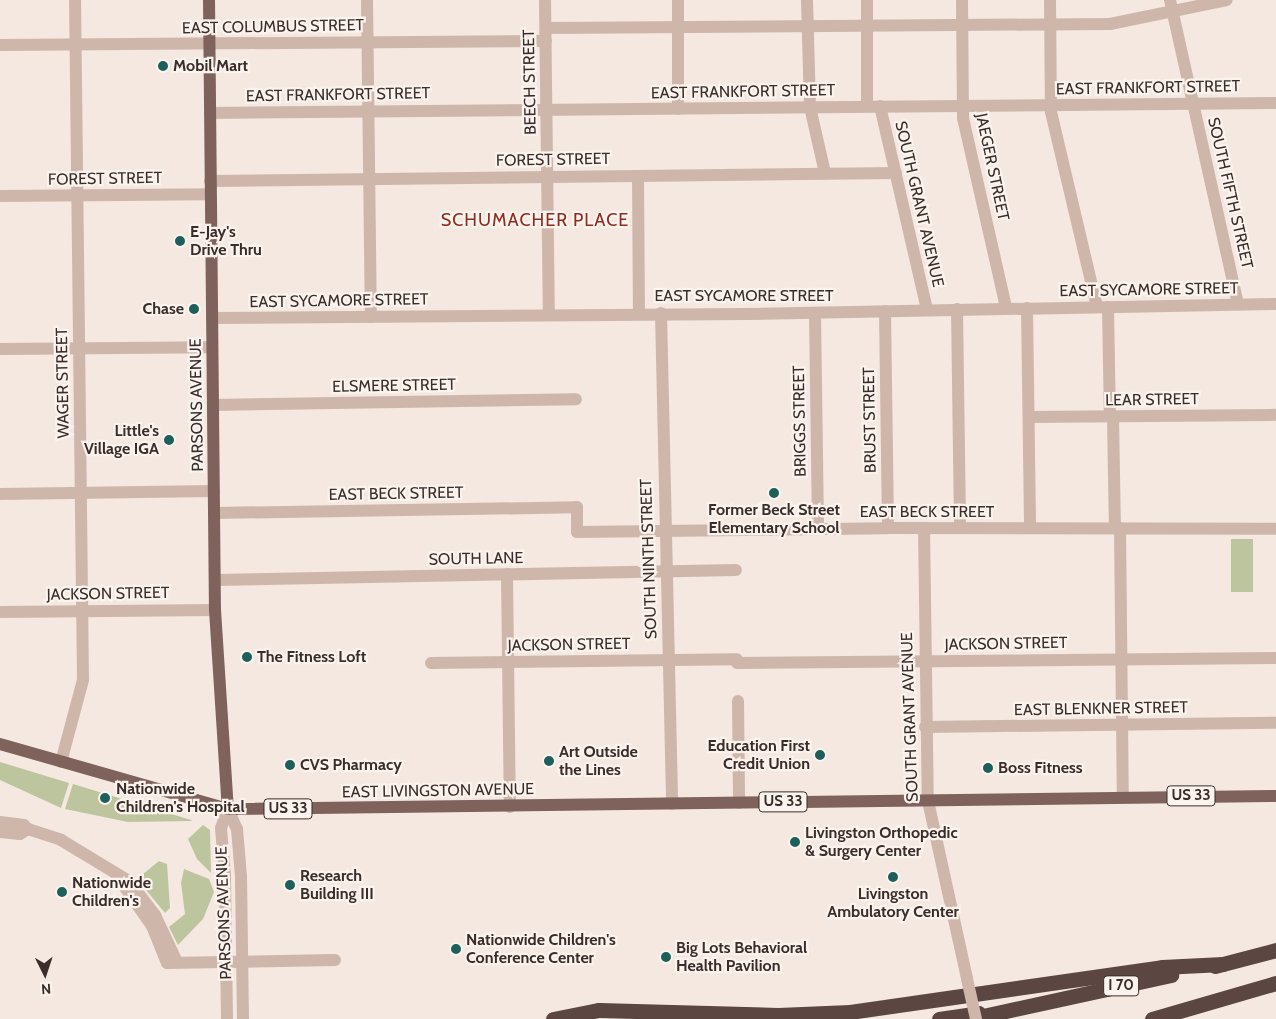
<!DOCTYPE html>
<style>
body{margin:0}
#map{position:relative;width:1276px;height:1019px;overflow:hidden;background:#f4e8e0;font-family:Cabin,sans-serif}
div>[style]{position:absolute}
.green>*{inset:0;background:#bdc59f}
.minor>*{height:12px;margin:-6px;padding:0 6px;transform-origin:6px;border-radius:6px;background:#ceb6ab}
.major>*{height:12px;margin:-6px;padding:0 6px;transform-origin:6px;border-radius:6px;background:#7e625b}
.highway>*{height:15px;margin:-7.5px;padding:0 7.5px;transform-origin:7.5px;border-radius:7.5px;background:#5c4641}
.minor-bridge>*{height:12px;margin:-6px;padding:0 6px;transform-origin:6px;border-radius:6px;background:#ceb6ab}
.dots>*{width:14px;height:14px;translate:-50% -50%;box-sizing:border-box;border:2px solid #fbf3ed;border-radius:50%}
span{translate:-50% -50%;white-space:nowrap;text-align:center;line-height:1.15;-webkit-text-stroke:4.5px #fbf3ed;paint-order:stroke}
.shield-label span{padding:1px 4px;background:#fbf3ed;border:1px solid;border-radius:4px;-webkit-text-stroke-width:0}
.shield-label{font-size:15px;color:#3b2e2a;font-weight:700}
.street-label{font-size:16px;color:#3b2e2a}
.poi-label{font-size:16px;color:#3b2e2a;font-weight:700}
.left{translate:0 -50%;text-align:left}
.right{translate:-100% -50%;text-align:right}
.neighbourhood-label{font-size:18px;color:#8e2c1f;letter-spacing:1px}
.north{position:absolute;left:20px;top:949px;width:50px;height:50px;-webkit-text-stroke:4px #fbf3ed;paint-order:stroke;rotate:176deg;font-size:14px;font-weight:700;line-height:20px;text-align:center;color:#3b2e2a}
.north::after{content:'';display:block;margin:auto;width:18px;height:22px;background:#3b2e2a;clip-path:polygon(50% 0,100% 100%,50% 72%,0 100%)}
</style>
<div id="map">
<div class="green">
<div style="clip-path:polygon(1231px 539px,1253px 539px,1253px 592px,1231px 592px)"></div>
<div style="clip-path:polygon(0 762px,69px 783px,61px 808px,0 780px)"></div>
<div style="clip-path:polygon(73px 784px,191px 820px,192px 821px,128px 822px,65px 809px)"></div>
<div style="clip-path:polygon(203px 825px,210px 830px,211px 873px,197px 859px,188px 839px)"></div>
<div style="clip-path:polygon(159px 861px,167px 864px,170px 908px,165px 913px,137px 879px)"></div>
<div style="clip-path:polygon(184px 869px,209px 879px,214px 892px,203px 919px,178px 945px,169px 927px,185px 914px,181px 883px)"></div>
</div>
<div class="minor">
<div style="left:367px;top:0;width:317px;rotate:89.3deg"></div>
<div style="left:545px;top:0;width:314px;rotate:89.3deg"></div>
<div style="left:678px;top:0;width:109px;rotate:90deg"></div>
<div style="left:807px;top:0;width:107px;rotate:88.4deg"></div>
<div style="left:810px;top:107px;width:68px;rotate:77.2deg"></div>
<div style="left:962px;top:0;width:118px;rotate:89.5deg"></div>
<div style="left:963px;top:118px;width:195px;rotate:77.2deg"></div>
<div style="left:1050px;top:0;width:112px;rotate:89.5deg"></div>
<div style="left:1051px;top:112px;width:200px;rotate:76.7deg"></div>
<div style="left:1170px;top:0;width:312px;rotate:77.4deg"></div>
<div style="left:546px;top:28px;width:564px;rotate:-0.41deg"></div>
<div style="left:1110px;top:24px;width:119px;rotate:-11.6deg"></div>
<div style="left:0;top:45px;width:546px;rotate:-0.42deg"></div>
<div style="left:867px;top:106px;width:106px;rotate:-90deg"></div>
<div style="left:880px;top:106px;width:209px;rotate:77deg"></div>
<div style="left:210px;top:113px;width:1066px;rotate:-0.54deg"></div>
<div style="left:638px;top:176px;width:137px;rotate:89.6deg"></div>
<div style="left:210px;top:181px;width:686px;rotate:-0.67deg"></div>
<div style="left:0;top:196px;width:210px;rotate:-0.5deg"></div>
<div style="left:1108px;top:307px;width:110px;rotate:89deg"></div>
<div style="left:1027px;top:308px;width:220px;rotate:89.2deg"></div>
<div style="left:957px;top:309px;width:219px;rotate:89.2deg"></div>
<div style="left:885px;top:311px;width:217px;rotate:89.2deg"></div>
<div style="left:661px;top:313px;width:491px;rotate:88.7deg"></div>
<div style="left:815px;top:313px;width:216px;rotate:89.2deg"></div>
<div style="left:212px;top:318px;width:533px;rotate:-0.43deg"></div>
<div style="left:745px;top:314px;width:531px;rotate:-1.08deg"></div>
<div style="left:0;top:349px;width:212px;rotate:-0.5deg"></div>
<div style="left:213px;top:405px;width:363px;rotate:-0.9deg"></div>
<div style="left:1029px;top:417px;width:247px;rotate:-0.5deg"></div>
<div style="left:1113px;top:417px;width:111px;rotate:89deg"></div>
<div style="left:0;top:494px;width:214px;rotate:-0.8deg"></div>
<div style="left:215px;top:513px;width:362px;rotate:-0.9deg"></div>
<div style="left:577px;top:507px;width:25px;rotate:90deg"></div>
<div style="left:577px;top:532px;width:311px;rotate:-0.7deg"></div>
<div style="left:888px;top:528px;width:388px;rotate:0.1deg"></div>
<div style="left:924px;top:528px;width:273px;rotate:89.2deg"></div>
<div style="left:928px;top:801px;width:182px;rotate:77.6deg"></div>
<div style="left:1120px;top:528px;width:269px;rotate:89.4deg"></div>
<div style="left:507px;top:574px;width:233px;rotate:89.3deg"></div>
<div style="left:215px;top:580px;width:521px;rotate:-1.1deg"></div>
<div style="left:0;top:612px;width:215px;rotate:-0.5deg"></div>
<div style="left:431px;top:663px;width:306px;rotate:-0.7deg"></div>
<div style="left:737px;top:663px;width:539px;rotate:-0.53deg"></div>
<div style="left:738px;top:701px;width:102px;rotate:89.4deg"></div>
<div style="left:925px;top:727px;width:351px;rotate:-0.7deg"></div>
<div style="left:61px;top:762px;width:85px;rotate:-75deg"></div>
<div style="left:83px;top:680px;width:680px;rotate:-90.67deg"></div>
<div style="left:228px;top:809px;width:22px;rotate:66deg"></div>
<div style="left:237px;top:829px;width:48px;rotate:85.2deg"></div>
<div style="left:241px;top:877px;width:142px;rotate:89.2deg"></div>
<div style="left:0;top:822px;width:24px;rotate:7deg"></div>
<div style="left:24px;top:825px;width:6px;rotate:45deg"></div>
<div style="left:28px;top:829px;width:35px;rotate:18deg"></div>
<div style="left:61px;top:840px;width:79px;rotate:31.1deg"></div>
<div style="left:129px;top:881px;width:43px;rotate:52.6deg"></div>
<div style="left:155px;top:915px;width:52px;rotate:64.9deg"></div>
<div style="left:0;top:832px;width:20px;rotate:6deg"></div>
<div style="left:20px;top:834px;width:9px;rotate:-32deg"></div>
<div style="left:115px;top:873px;width:65px;rotate:55.1deg"></div>
<div style="left:152px;top:926px;width:40px;rotate:68deg"></div>
<div style="left:167px;top:963px;width:168px;rotate:-1deg"></div>
<div style="left:227px;top:1019px;width:143px;rotate:-90.8deg"></div>
<div style="left:225px;top:876px;width:48px;rotate:-94.8deg"></div>
<div style="left:221px;top:828px;width:20px;rotate:-70deg"></div>
</div>
<div class="major">
<div style="left:209px;top:0;width:610px;rotate:89.44deg"></div>
<div style="left:215px;top:610px;width:199px;rotate:86.3deg"></div>
<div style="left:0;top:744px;width:237px;rotate:15.9deg"></div>
<div style="left:228px;top:809px;width:1048px;rotate:-0.71deg"></div>
</div>
<div class="highway">
<div style="left:1215px;top:966px;width:63px;rotate:-14.7deg"></div>
<div style="left:553px;top:1019px;width:47px;rotate:-11.1deg"></div>
<div style="left:599px;top:1010px;width:179px;rotate:1.6deg"></div>
<div style="left:778px;top:1015px;width:72px;rotate:-2.4deg"></div>
<div style="left:850px;top:1012px;width:315px;rotate:-8.2deg"></div>
<div style="left:1162px;top:967px;width:61px;rotate:-2.8deg"></div>
<div style="left:939px;top:1019px;width:40px;rotate:-8.5deg"></div>
<div style="left:969px;top:1019px;width:207px;rotate:-12.3deg"></div>
<div style="left:1152px;top:1019px;width:129px;rotate:-16.2deg"></div>
</div>
<div class="minor-bridge">
<div style="left:967px;top:979px;width:41px;rotate:77.3deg"></div>
</div>
<div class="dots">
<div style="left:163px;top:66px;background:#1d5f5b"></div>
<div style="left:180px;top:241px;background:#1d5f5b"></div>
<div style="left:194px;top:309px;background:#1d5f5b"></div>
<div style="left:169px;top:440px;background:#1d5f5b"></div>
<div style="left:774px;top:493px;background:#1d5f5b"></div>
<div style="left:247px;top:657px;background:#1d5f5b"></div>
<div style="left:820px;top:755px;background:#1d5f5b"></div>
<div style="left:549px;top:761px;background:#1d5f5b"></div>
<div style="left:290px;top:765px;background:#1d5f5b"></div>
<div style="left:988px;top:768px;background:#1d5f5b"></div>
<div style="left:105px;top:798px;background:#1d5f5b"></div>
<div style="left:795px;top:842px;background:#1d5f5b"></div>
<div style="left:893px;top:877px;background:#1d5f5b"></div>
<div style="left:290px;top:885px;background:#1d5f5b"></div>
<div style="left:62px;top:892px;background:#1d5f5b"></div>
<div style="left:456px;top:949px;background:#1d5f5b"></div>
<div style="left:666px;top:957px;background:#1d5f5b"></div>
</div>
<div class="shield-label">
<span style="left:1191px;top:796px">US 33</span>
<span style="left:783px;top:802px">US 33</span>
<span style="left:288px;top:809px">US 33</span>
<span style="left:1121px;top:986px">I 70</span>
</div>
<div class="street-label">
<span style="left:273px;top:27px;rotate:-1deg">EAST COLUMBUS STREET</span>
<span style="left:530px;top:82px;rotate:-91deg">BEECH STREET</span>
<span style="left:1148px;top:88px;rotate:-1deg">EAST FRANKFORT STREET</span>
<span style="left:743px;top:92px;rotate:-1deg">EAST FRANKFORT STREET</span>
<span style="left:338px;top:95px;rotate:-1deg">EAST FRANKFORT STREET</span>
<span style="left:553px;top:160px;rotate:-1deg">FOREST STREET</span>
<span style="left:992px;top:167px;rotate:78deg">JAEGER STREET</span>
<span style="left:105px;top:179px;rotate:-1deg">FOREST STREET</span>
<span style="left:1230px;top:193px;rotate:77deg">SOUTH FIFTH STREET</span>
<span style="left:919px;top:204px;rotate:77deg">SOUTH GRANT AVENUE</span>
<span style="left:1149px;top:290px;rotate:-1deg">EAST SYCAMORE STREET</span>
<span style="left:744px;top:296px">EAST SYCAMORE STREET</span>
<span style="left:339px;top:301px;rotate:-1deg">EAST SYCAMORE STREET</span>
<span style="left:63px;top:383px;rotate:-91deg">WAGER STREET</span>
<span style="left:394px;top:386px;rotate:-1deg">ELSMERE STREET</span>
<span style="left:1152px;top:400px;rotate:-1deg">LEAR STREET</span>
<span style="left:197px;top:405px;rotate:-91deg">PARSONS AVENUE</span>
<span style="left:870px;top:420px;rotate:-91deg">BRUST STREET</span>
<span style="left:800px;top:421px;rotate:-91deg">BRIGGS STREET</span>
<span style="left:396px;top:494px;rotate:-1deg">EAST BECK STREET</span>
<span style="left:927px;top:512px">EAST BECK STREET</span>
<span style="left:476px;top:559px;rotate:-1deg">SOUTH LANE</span>
<span style="left:649px;top:559px;rotate:-92deg">SOUTH NINTH STREET</span>
<span style="left:108px;top:594px;rotate:-1deg">JACKSON STREET</span>
<span style="left:1006px;top:644px;rotate:-1deg">JACKSON STREET</span>
<span style="left:569px;top:645px;rotate:-1deg">JACKSON STREET</span>
<span style="left:1101px;top:709px;rotate:-1deg">EAST BLENKNER STREET</span>
<span style="left:910px;top:717px;rotate:-92deg">SOUTH GRANT AVENUE</span>
<span style="left:438px;top:791px;rotate:-1deg">EAST LIVINGSTON AVENUE</span>
<span style="left:224px;top:913px;rotate:-92deg">PARSONS AVENUE</span>
</div>
<div class="poi-label">
<span class="left" style="left:173px;top:66px">Mobil Mart</span>
<span class="left" style="left:190px;top:241px">E-Jay's<br>Drive Thru</span>
<span class="right" style="left:184px;top:309px">Chase</span>
<span class="right" style="left:159px;top:440px">Little's<br>Village IGA</span>
<span style="left:774px;top:519px">Former Beck Street<br>Elementary School</span>
<span class="left" style="left:257px;top:657px">The Fitness Loft</span>
<span class="right" style="left:810px;top:755px">Education First<br>Credit Union</span>
<span class="left" style="left:559px;top:761px">Art Outside<br>the Lines</span>
<span class="left" style="left:300px;top:765px">CVS Pharmacy</span>
<span class="left" style="left:998px;top:768px">Boss Fitness</span>
<span class="left" style="left:116px;top:798px">Nationwide<br>Children's Hospital</span>
<span class="left" style="left:805px;top:842px">Livingston Orthopedic<br>&amp; Surgery Center</span>
<span class="left" style="left:300px;top:885px">Research<br>Building III</span>
<span class="left" style="left:72px;top:892px">Nationwide<br>Children's</span>
<span style="left:893px;top:903px">Livingston<br>Ambulatory Center</span>
<span class="left" style="left:466px;top:949px">Nationwide Children's<br>Conference Center</span>
<span class="left" style="left:676px;top:957px">Big Lots Behavioral<br>Health Pavilion</span>
</div>
<div class="neighbourhood-label">
<span style="left:535px;top:220px">SCHUMACHER PLACE</span>
</div>
<div class="north">N</div>
</div>
